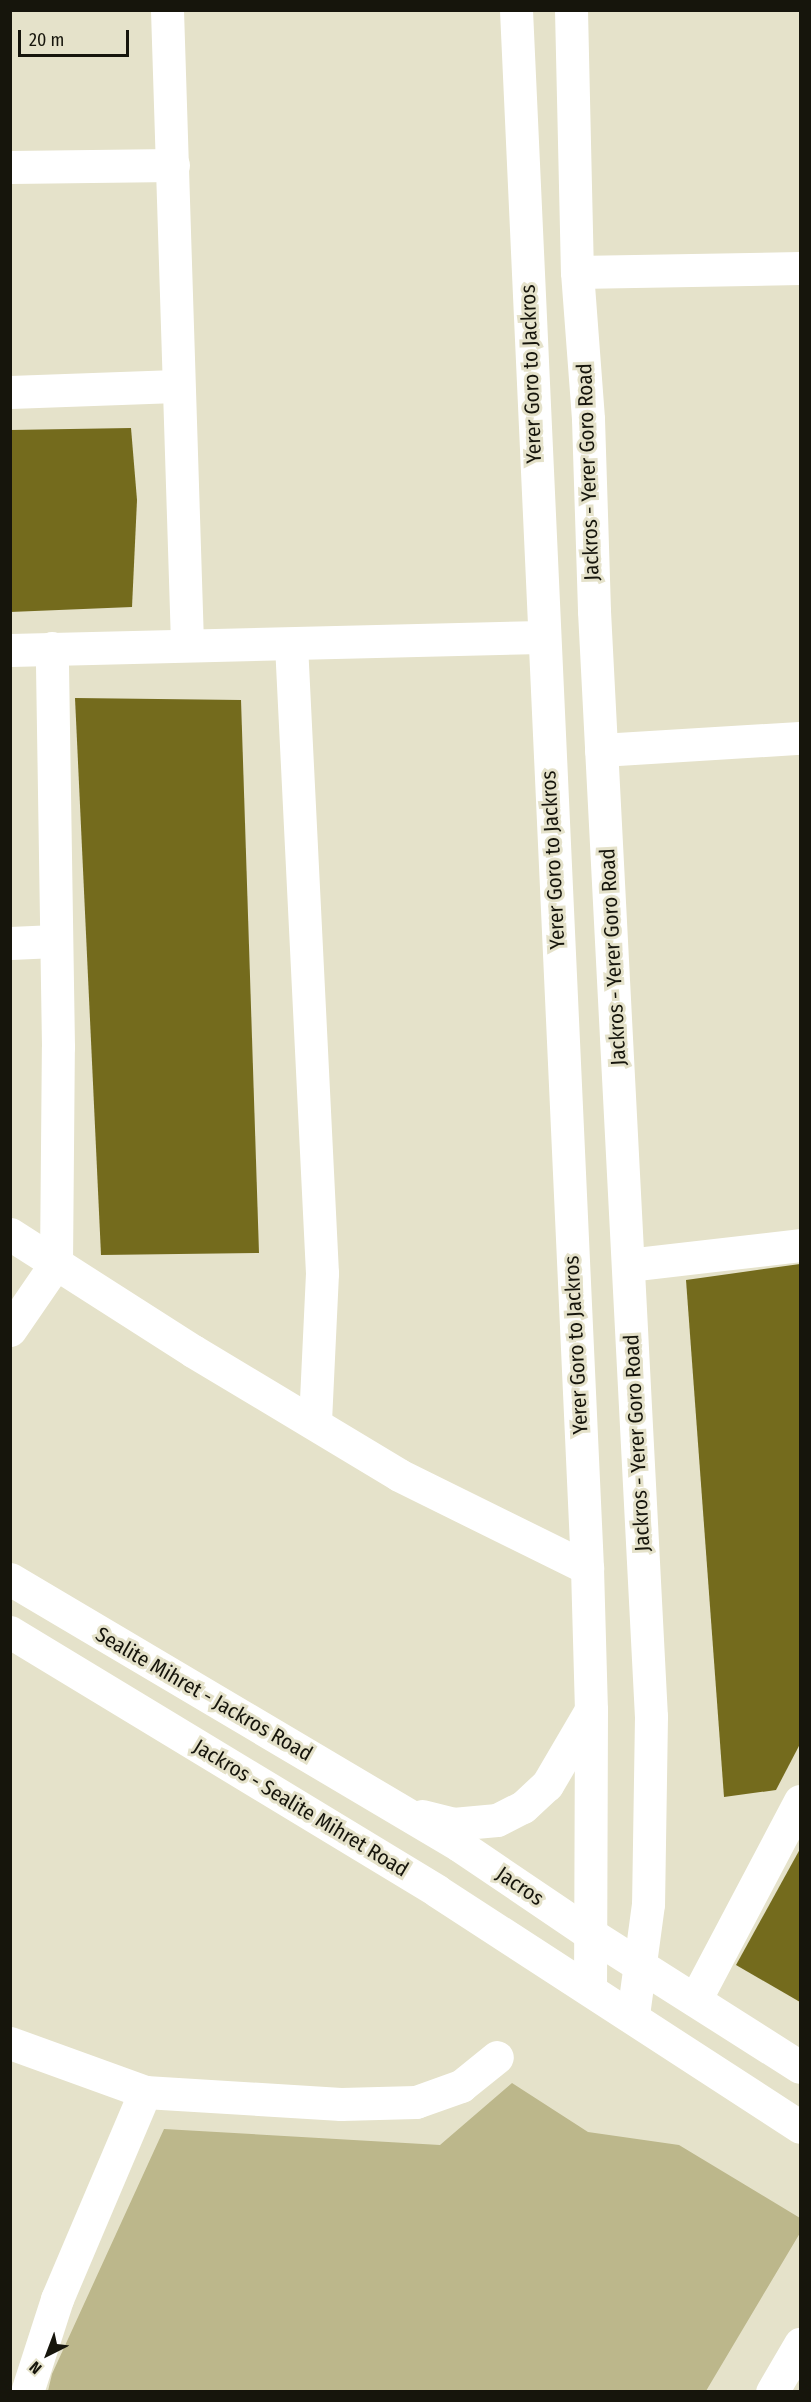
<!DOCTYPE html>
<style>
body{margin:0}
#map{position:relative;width:811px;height:2402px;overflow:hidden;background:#e5e2ca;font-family:"Fira Sans Condensed",sans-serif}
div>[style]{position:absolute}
.green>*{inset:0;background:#bcb78b}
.building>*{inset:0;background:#746b1d}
.minor>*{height:33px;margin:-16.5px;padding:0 16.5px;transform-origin:16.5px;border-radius:16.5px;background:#fff}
.major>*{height:33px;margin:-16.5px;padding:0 16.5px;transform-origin:16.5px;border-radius:16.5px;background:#fff}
span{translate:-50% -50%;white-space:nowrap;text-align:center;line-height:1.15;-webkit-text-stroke:6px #e5e2ca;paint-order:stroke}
.street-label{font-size:21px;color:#16150c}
.frame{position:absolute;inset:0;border:12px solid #16150c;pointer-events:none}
.north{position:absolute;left:18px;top:2324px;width:60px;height:60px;-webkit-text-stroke:4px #e5e2ca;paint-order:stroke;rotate:222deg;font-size:16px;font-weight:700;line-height:24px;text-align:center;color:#16150c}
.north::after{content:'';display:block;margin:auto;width:21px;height:27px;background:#16150c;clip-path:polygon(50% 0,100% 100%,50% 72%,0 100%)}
.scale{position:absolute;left:18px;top:30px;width:111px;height:27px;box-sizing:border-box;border:3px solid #16150c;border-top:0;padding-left:8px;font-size:18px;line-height:21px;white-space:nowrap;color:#16150c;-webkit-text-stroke:4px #e5e2ca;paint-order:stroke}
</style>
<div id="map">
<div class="green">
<div style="clip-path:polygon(512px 2083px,588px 2132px,679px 2145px,800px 2218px,800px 2233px,706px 2391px,48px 2391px,52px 2374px,164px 2129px,440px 2145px)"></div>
</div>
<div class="building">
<div style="clip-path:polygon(131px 428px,137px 500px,132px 607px,10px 612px,10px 430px)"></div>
<div style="clip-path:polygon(75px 698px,241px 700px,259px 1253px,101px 1255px)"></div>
<div style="clip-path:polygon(800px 1264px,800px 1744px,776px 1790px,724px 1797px,686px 1280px)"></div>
<div style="clip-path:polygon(800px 1849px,800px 2002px,736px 1965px)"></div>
</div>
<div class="minor">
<div style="left:167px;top:10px;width:634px;rotate:88.19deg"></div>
<div style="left:10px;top:167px;width:163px;rotate:-0.7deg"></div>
<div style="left:577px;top:272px;width:223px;rotate:-1deg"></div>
<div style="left:10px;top:392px;width:166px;rotate:-2.1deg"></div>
<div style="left:291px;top:644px;width:630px;rotate:87.18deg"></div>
<div style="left:322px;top:1273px;width:150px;rotate:92.7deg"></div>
<div style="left:10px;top:650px;width:532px;rotate:-1.4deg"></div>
<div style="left:601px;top:750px;width:199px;rotate:-3.5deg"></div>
<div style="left:10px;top:943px;width:45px;rotate:-2.5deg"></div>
<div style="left:10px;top:1234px;width:217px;rotate:32.6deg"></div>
<div style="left:193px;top:1351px;width:240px;rotate:31deg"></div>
<div style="left:399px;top:1475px;width:210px;rotate:26.3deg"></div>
<div style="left:628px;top:1265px;width:173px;rotate:-6.6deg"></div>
<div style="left:10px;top:1330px;width:81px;rotate:-55.5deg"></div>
<div style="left:56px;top:1263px;width:216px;rotate:-89.5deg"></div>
<div style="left:58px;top:1047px;width:399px;rotate:-90.9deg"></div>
<div style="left:695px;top:2000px;width:225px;rotate:-62.2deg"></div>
<div style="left:10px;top:2043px;width:144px;rotate:19.9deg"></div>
<div style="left:145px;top:2092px;width:196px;rotate:3.5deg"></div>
<div style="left:341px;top:2104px;width:75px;rotate:-1.5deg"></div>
<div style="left:416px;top:2102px;width:48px;rotate:-19.6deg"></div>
<div style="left:461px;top:2086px;width:46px;rotate:-38.9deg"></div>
<div style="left:27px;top:2392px;width:98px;rotate:-72.1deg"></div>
<div style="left:57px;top:2299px;width:225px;rotate:-67deg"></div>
<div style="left:772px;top:2392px;width:56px;rotate:-59.7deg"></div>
</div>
<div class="major">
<div style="left:516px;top:10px;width:1560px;rotate:87.39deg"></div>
<div style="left:587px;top:1568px;width:141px;rotate:88.4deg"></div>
<div style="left:591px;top:1709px;width:279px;rotate:90.2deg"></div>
<div style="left:571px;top:10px;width:262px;rotate:88.7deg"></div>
<div style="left:577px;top:272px;width:147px;rotate:85.7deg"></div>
<div style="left:588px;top:419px;width:192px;rotate:88.2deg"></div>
<div style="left:594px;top:611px;width:1106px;rotate:87.05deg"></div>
<div style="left:651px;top:1716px;width:188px;rotate:90.9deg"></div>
<div style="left:648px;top:1904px;width:112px;rotate:97.7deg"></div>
<div style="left:10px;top:1579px;width:522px;rotate:30.64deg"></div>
<div style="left:459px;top:1845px;width:161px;rotate:34.1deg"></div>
<div style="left:592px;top:1935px;width:246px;rotate:32.4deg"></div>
<div style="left:10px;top:1632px;width:499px;rotate:31.2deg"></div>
<div style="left:437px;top:1891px;width:433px;rotate:33deg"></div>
<div style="left:422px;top:1816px;width:32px;rotate:14deg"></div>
<div style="left:453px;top:1824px;width:44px;rotate:-5.2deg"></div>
<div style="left:497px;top:1820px;width:29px;rotate:-27deg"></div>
<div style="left:523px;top:1807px;width:33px;rotate:-43deg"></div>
<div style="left:547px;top:1785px;width:87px;rotate:-59.6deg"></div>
</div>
<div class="street-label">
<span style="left:531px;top:374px;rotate:-92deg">Yerer Goro to Jackros</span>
<span style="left:588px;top:472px;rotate:-92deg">Jackros - Yerer Goro Road</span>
<span style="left:553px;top:860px;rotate:-93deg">Yerer Goro to Jackros</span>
<span style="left:613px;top:957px;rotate:-93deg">Jackros - Yerer Goro Road</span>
<span style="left:576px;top:1345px;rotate:-93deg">Yerer Goro to Jackros</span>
<span style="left:637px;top:1443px;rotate:-93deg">Jackros - Yerer Goro Road</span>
<span style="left:204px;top:1694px;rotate:30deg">Sealite Mihret - Jackros Road</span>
<span style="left:301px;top:1808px;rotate:31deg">Jackros - Sealite Mihret Road</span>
<span style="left:520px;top:1886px;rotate:34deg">Jacros</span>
</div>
<div class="frame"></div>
<div class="north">N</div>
<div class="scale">20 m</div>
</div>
